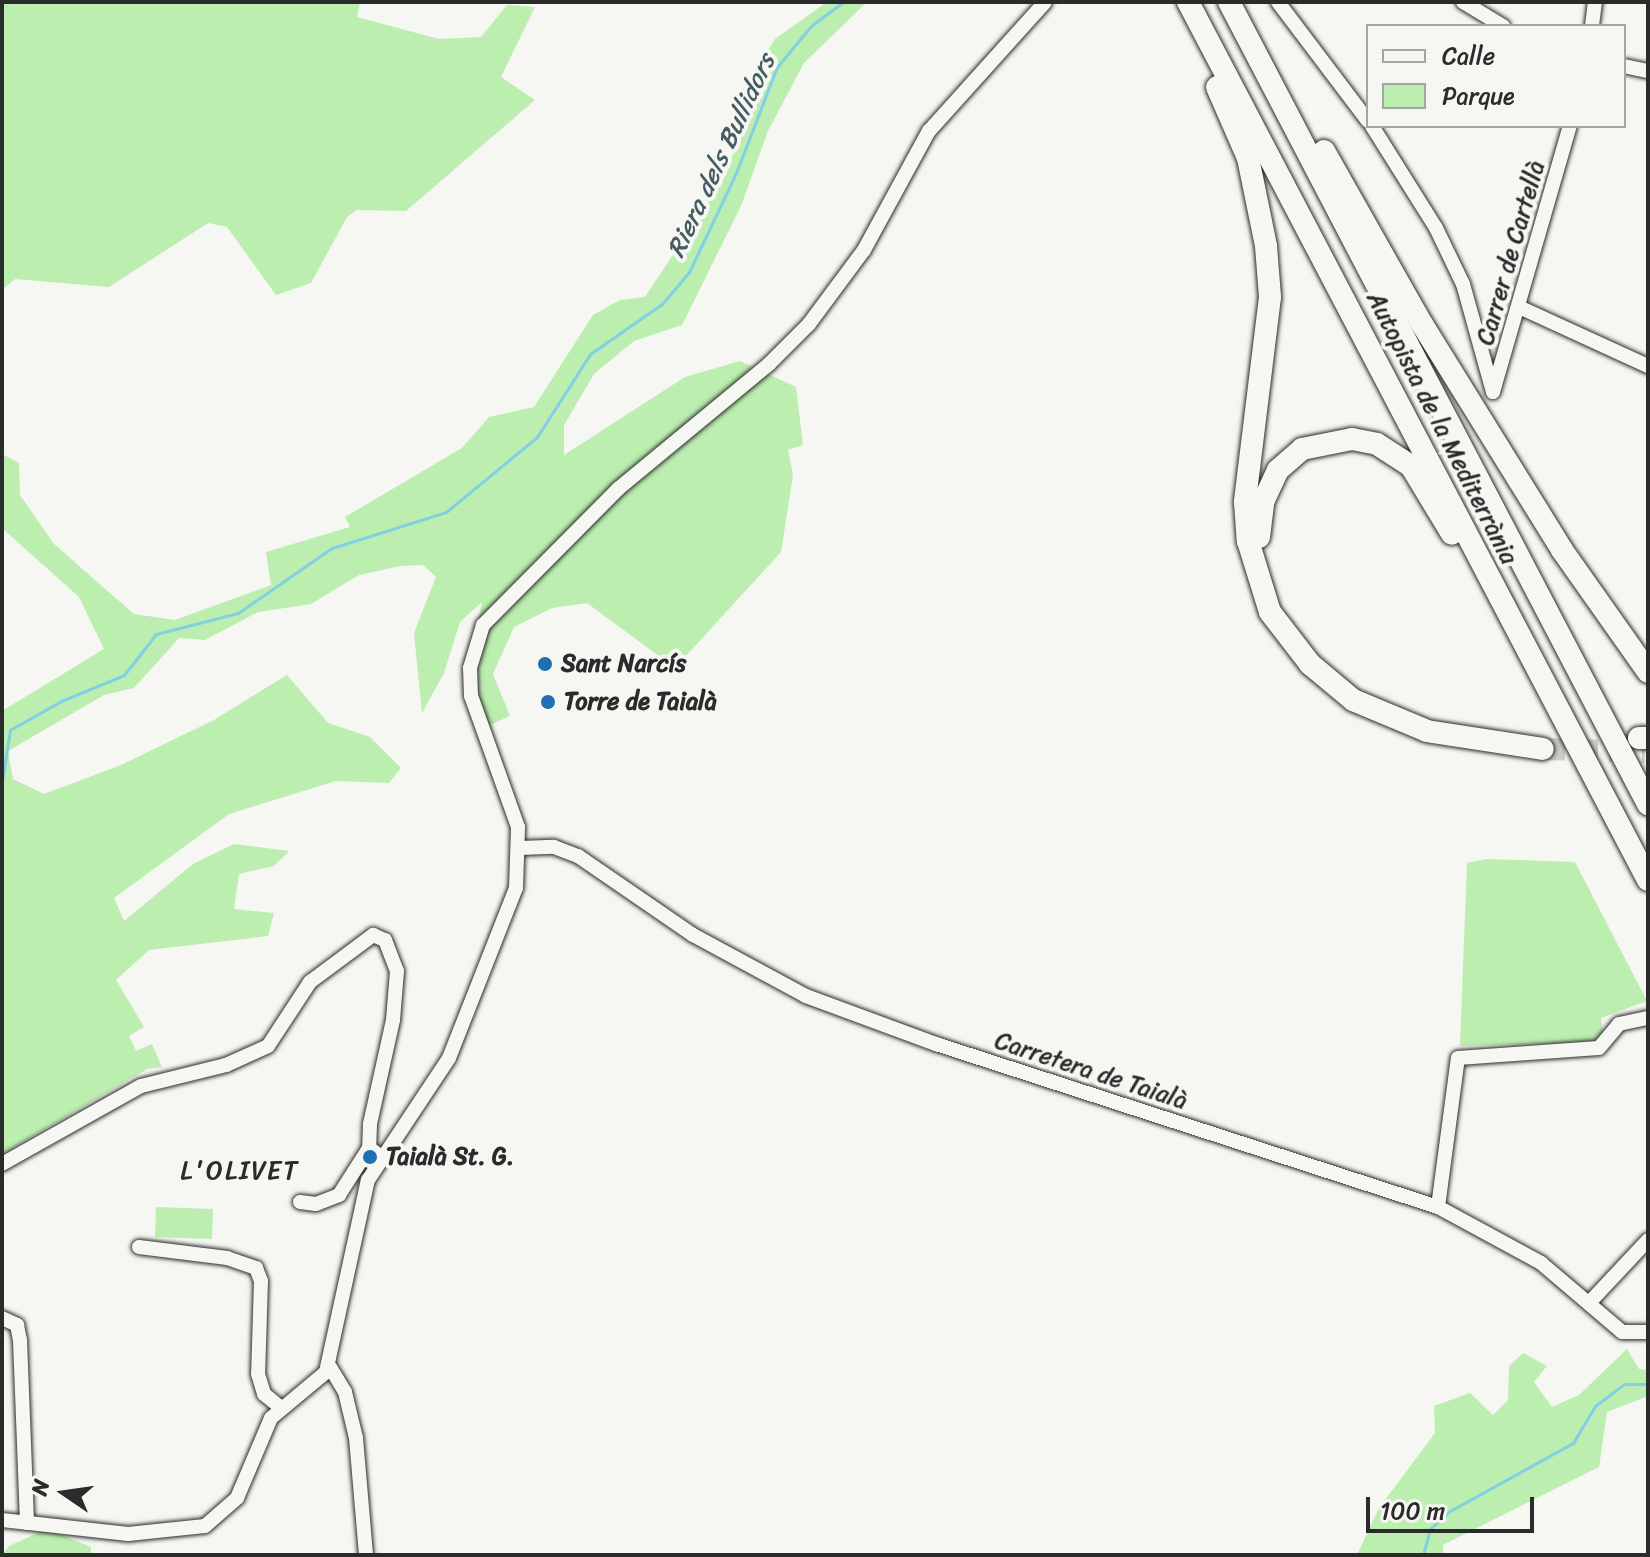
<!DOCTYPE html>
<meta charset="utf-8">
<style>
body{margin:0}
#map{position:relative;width:1650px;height:1557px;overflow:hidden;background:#f6f6f2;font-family:Sriracha,sans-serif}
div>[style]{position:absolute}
.green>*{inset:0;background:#bbeeaf}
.stream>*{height:3px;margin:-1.5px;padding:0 1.5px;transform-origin:1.5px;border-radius:1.5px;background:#83cfe3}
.highway-tunnel>*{height:22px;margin-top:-11px;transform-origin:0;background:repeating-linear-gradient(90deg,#cdcdca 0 22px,transparent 0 33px)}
.roads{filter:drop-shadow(0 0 2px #2b2b2b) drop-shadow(0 0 2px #2b2b2b)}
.minor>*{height:14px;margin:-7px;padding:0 7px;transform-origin:7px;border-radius:7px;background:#f6f6f2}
.highway>*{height:22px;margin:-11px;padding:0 11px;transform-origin:11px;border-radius:11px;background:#f6f6f2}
.dots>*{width:22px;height:22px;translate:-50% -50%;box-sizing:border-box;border:4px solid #f6f6f2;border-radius:50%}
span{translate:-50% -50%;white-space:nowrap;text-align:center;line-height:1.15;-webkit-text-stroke:8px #f6f6f2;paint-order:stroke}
.street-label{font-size:24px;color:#2b2b2b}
.poi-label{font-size:24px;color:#2b2b2b;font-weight:700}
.left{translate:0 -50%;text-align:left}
.water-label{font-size:26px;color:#455c62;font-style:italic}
.neighbourhood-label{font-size:26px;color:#2b2b2b;letter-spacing:2px}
.frame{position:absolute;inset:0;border:4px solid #2b2b2b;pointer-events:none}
.legend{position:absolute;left:1366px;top:24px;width:260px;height:104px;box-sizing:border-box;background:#f6f6f2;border:2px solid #a5a5a2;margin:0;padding:10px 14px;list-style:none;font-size:24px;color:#2b2b2b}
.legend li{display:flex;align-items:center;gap:16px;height:40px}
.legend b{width:40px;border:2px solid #a5a5a2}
.north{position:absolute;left:24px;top:1453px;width:80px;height:80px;-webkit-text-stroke:6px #f6f6f2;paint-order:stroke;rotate:283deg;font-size:22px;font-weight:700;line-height:32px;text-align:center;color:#2b2b2b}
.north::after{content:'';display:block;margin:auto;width:28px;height:36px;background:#2b2b2b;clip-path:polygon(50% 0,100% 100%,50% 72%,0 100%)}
.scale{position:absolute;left:1366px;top:1497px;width:168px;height:36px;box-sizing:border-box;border:4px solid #2b2b2b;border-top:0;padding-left:10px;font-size:24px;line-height:28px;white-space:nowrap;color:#2b2b2b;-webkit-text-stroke:6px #f6f6f2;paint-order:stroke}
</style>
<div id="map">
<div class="green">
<div style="clip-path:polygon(2px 2px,360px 2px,357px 17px,439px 39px,481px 37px,507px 5px,535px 7px,501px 77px,535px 100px,406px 211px,357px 210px,347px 217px,311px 283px,276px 295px,227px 227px,208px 223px,109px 287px,15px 279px,2px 290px)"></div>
<div style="clip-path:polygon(827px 2px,867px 2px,804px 63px,768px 131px,741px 206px,682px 325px,634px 341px,594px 374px,564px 425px,564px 455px,685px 377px,740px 361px,796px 387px,803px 445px,788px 450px,793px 475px,781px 552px,675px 668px,587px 603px,552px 608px,514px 627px,493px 674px,510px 716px,481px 729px,467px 688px,482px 602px,460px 622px,444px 673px,422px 713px,414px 633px,436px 577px,423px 565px,401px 566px,359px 575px,311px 604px,258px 612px,205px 640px,179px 638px,134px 688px,104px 695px,8px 751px,13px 779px,44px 794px,121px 765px,214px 720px,287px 675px,328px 723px,370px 737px,401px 768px,389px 783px,336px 781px,229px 814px,114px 898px,124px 921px,193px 864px,234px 844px,289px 851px,274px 866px,239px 874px,234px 909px,274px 913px,268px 936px,149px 950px,116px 980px,144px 1027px,129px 1036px,136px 1051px,152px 1044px,162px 1067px,147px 1069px,2px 1154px,2px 711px,104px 649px,79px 597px,2px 528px,2px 454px,19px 463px,20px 495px,54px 544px,134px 614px,175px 620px,271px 585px,266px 552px,350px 527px,345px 517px,462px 448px,489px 417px,534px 407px,593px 315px,620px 300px,645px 297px,726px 175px,744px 122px,741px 91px,775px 39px)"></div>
<div style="clip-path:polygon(1487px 859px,1575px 862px,1647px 1001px,1601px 1018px,1603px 1034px,1590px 1042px,1460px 1046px,1467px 863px)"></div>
<div style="clip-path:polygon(156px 1207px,213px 1209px,212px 1239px,155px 1237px)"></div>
<div style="clip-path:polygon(1627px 1349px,1639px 1369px,1648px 1370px,1648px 1396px,1607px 1412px,1599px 1467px,1443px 1545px,1443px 1555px,1357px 1555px,1379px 1508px,1435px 1433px,1434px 1406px,1470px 1393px,1493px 1415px,1508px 1400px,1509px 1366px,1523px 1353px,1547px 1366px,1534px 1382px,1552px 1407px,1579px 1395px)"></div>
<div style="clip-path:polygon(47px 1529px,91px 1547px,91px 1555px,2px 1555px,9px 1546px)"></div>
</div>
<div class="stream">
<div style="left:2px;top:781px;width:52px;rotate:-81.1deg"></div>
<div style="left:10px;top:730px;width:59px;rotate:-29.6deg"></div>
<div style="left:61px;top:701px;width:68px;rotate:-22.4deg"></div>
<div style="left:124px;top:675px;width:52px;rotate:-52deg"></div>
<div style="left:156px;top:634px;width:85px;rotate:-14.4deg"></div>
<div style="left:238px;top:613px;width:114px;rotate:-34.7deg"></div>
<div style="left:332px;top:548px;width:120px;rotate:-17.5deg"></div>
<div style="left:446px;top:512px;width:118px;rotate:-39.5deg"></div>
<div style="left:537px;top:437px;width:98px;rotate:-57.4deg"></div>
<div style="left:590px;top:354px;width:88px;rotate:-34.8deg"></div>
<div style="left:662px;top:304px;width:42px;rotate:-49.8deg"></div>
<div style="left:689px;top:272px;width:110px;rotate:-64.6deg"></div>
<div style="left:736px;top:173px;width:114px;rotate:-68.9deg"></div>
<div style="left:777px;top:67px;width:53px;rotate:-50.3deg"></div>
<div style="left:811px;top:26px;width:40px;rotate:-37deg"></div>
<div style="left:1423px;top:1555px;width:27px;rotate:-75deg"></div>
<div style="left:1430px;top:1529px;width:25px;rotate:-43deg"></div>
<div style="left:1448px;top:1512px;width:143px;rotate:-28.9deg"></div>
<div style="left:1573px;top:1443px;width:43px;rotate:-59.3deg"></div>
<div style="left:1595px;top:1406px;width:36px;rotate:-37deg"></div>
<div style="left:1624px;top:1384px;width:24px"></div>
</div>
<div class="highway-tunnel">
<div style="left:1543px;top:749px;width:102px;rotate:1.7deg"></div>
</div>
<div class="roads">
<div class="minor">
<div style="left:1278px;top:2px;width:149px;rotate:52.9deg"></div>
<div style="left:1463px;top:2px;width:47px;rotate:31deg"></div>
<div style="left:1592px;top:26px;width:24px;rotate:-83deg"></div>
<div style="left:1624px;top:66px;width:25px;rotate:12deg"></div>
<div style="left:1372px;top:126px;width:120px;rotate:57.9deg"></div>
<div style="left:1436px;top:228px;width:62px;rotate:64.3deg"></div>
<div style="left:1463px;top:284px;width:112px;rotate:74.5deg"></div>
<div style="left:1519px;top:307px;width:142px;rotate:24.6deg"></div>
<div style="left:1493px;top:392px;width:277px;rotate:-73.9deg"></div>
<div style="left:520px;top:848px;width:34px;rotate:-2deg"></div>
<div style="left:554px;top:847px;width:26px;rotate:21deg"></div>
<div style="left:578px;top:856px;width:140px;rotate:34.5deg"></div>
<div style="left:693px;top:935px;width:128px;rotate:28.4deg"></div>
<div style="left:806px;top:996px;width:139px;rotate:20.3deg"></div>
<div style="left:936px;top:1044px;width:528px;rotate:17.99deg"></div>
<div style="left:1438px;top:1207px;width:117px;rotate:28.5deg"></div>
<div style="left:1541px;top:1263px;width:106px;rotate:40.4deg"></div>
<div style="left:1622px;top:1332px;width:26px"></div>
<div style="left:2px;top:1164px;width:159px;rotate:-29.3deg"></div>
<div style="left:141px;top:1086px;width:88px;rotate:-13.9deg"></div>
<div style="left:226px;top:1065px;width:46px;rotate:-24.3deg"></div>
<div style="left:268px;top:1046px;width:77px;rotate:-56.7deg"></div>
<div style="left:310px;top:982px;width:79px;rotate:-36.7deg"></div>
<div style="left:373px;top:935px;width:13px;rotate:23deg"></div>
<div style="left:385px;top:940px;width:33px;rotate:69deg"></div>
<div style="left:397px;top:971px;width:49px;rotate:94.7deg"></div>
<div style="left:393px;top:1020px;width:107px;rotate:102.5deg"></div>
<div style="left:370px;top:1124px;width:24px;rotate:92deg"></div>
<div style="left:369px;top:1148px;width:14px;rotate:36deg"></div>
<div style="left:300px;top:1202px;width:16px;rotate:7deg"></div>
<div style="left:316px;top:1204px;width:25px;rotate:-21deg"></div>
<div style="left:339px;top:1195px;width:56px;rotate:-57.4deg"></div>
<div style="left:1438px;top:1207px;width:150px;rotate:-82.4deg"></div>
<div style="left:1458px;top:1058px;width:141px;rotate:-4.1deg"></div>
<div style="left:1599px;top:1048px;width:31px;rotate:-50deg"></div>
<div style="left:1619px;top:1024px;width:30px;rotate:-12deg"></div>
<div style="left:139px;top:1247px;width:89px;rotate:7.1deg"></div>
<div style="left:227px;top:1258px;width:31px;rotate:19deg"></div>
<div style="left:256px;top:1268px;width:14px;rotate:69deg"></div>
<div style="left:261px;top:1281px;width:93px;rotate:91.8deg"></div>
<div style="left:258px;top:1374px;width:21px;rotate:73deg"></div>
<div style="left:264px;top:1394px;width:22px;rotate:39deg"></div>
<div style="left:1589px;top:1303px;width:86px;rotate:-46.9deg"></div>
<div style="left:2px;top:1318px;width:17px;rotate:25deg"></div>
<div style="left:17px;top:1325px;width:15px;rotate:79deg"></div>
<div style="left:20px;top:1340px;width:183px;rotate:87.8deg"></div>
<div style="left:330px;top:1367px;width:29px;rotate:59deg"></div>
<div style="left:345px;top:1392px;width:47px;rotate:76.6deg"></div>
<div style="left:356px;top:1438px;width:117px;rotate:85.1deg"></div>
<div style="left:2px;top:1520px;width:127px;rotate:6.3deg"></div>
<div style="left:128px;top:1534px;width:77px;rotate:-5.9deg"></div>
<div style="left:205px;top:1526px;width:43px;rotate:-41.2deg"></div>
<div style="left:237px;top:1498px;width:87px;rotate:-67deg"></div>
<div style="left:271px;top:1418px;width:72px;rotate:-39.9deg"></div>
<div style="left:326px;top:1372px;width:197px;rotate:-77.7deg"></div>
<div style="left:368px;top:1180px;width:146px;rotate:-56.4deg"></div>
<div style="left:449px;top:1058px;width:183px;rotate:-68.5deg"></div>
<div style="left:516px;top:888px;width:61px;rotate:-88.1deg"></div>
<div style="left:518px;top:827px;width:139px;rotate:-109.7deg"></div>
<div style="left:471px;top:696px;width:28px;rotate:-92deg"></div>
<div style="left:470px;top:668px;width:45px;rotate:-73.2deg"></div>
<div style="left:483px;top:625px;width:192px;rotate:-45.2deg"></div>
<div style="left:618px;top:489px;width:196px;rotate:-39.6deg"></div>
<div style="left:769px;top:364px;width:57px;rotate:-45deg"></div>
<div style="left:809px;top:324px;width:92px;rotate:-53.4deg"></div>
<div style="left:864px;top:250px;width:136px;rotate:-61.4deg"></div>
<div style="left:929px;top:131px;width:173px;rotate:-48deg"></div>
</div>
<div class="highway">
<div style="left:1188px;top:2px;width:991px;rotate:62.35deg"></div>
<div style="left:1229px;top:2px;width:905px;rotate:62.42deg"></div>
<div style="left:1217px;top:87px;width:77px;rotate:66.4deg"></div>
<div style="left:1248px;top:158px;width:90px;rotate:78.4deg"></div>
<div style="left:1266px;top:246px;width:51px;rotate:85.5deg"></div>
<div style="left:1270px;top:297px;width:207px;rotate:97deg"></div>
<div style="left:1245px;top:502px;width:39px;rotate:86deg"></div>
<div style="left:1248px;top:541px;width:74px;rotate:72.8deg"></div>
<div style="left:1270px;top:612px;width:66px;rotate:52.4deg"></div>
<div style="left:1310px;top:664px;width:56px;rotate:39.9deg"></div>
<div style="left:1353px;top:700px;width:80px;rotate:22.7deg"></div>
<div style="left:1427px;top:731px;width:117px;rotate:8.8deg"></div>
<div style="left:1324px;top:151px;width:199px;rotate:60.5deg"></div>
<div style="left:1422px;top:324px;width:266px;rotate:58.2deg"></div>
<div style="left:1562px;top:550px;width:149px;rotate:54.8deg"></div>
<div style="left:1259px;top:537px;width:35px;rotate:-83deg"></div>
<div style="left:1263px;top:502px;width:35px;rotate:-65deg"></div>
<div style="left:1278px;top:470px;width:32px;rotate:-41deg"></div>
<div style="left:1302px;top:449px;width:51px;rotate:-11.3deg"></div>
<div style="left:1352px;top:439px;width:25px;rotate:11deg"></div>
<div style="left:1377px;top:444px;width:40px;rotate:32.9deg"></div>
<div style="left:1411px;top:466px;width:79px;rotate:58.9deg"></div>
<div style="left:1639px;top:738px;width:9px"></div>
</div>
</div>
<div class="dots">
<div style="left:545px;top:664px;background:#1f6fb2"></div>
<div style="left:548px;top:702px;background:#1f6fb2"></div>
<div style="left:370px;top:1157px;background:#1f6fb2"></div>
</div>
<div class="street-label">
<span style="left:1511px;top:253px;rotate:-74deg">Carrer de Cartellà</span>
<span style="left:1442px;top:428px;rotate:63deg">Autopista de la Mediterrània</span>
<span style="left:1091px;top:1071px;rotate:18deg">Carretera de Taialà</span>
</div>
<div class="poi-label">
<span class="left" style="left:561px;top:664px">Sant Narcís</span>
<span class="left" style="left:564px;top:702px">Torre de Taialà</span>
<span class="left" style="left:386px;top:1157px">Taialà St. G.</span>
</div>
<div class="water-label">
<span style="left:721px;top:156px;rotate:-65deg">Riera dels Bullidors</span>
</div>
<div class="neighbourhood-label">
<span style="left:240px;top:1171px">L'OLIVET</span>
</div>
<div class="frame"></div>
<ul class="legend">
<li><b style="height:10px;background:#f6f6f2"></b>Calle</li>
<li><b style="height:22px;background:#bbeeaf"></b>Parque</li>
</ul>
<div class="north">N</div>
<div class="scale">100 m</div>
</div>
